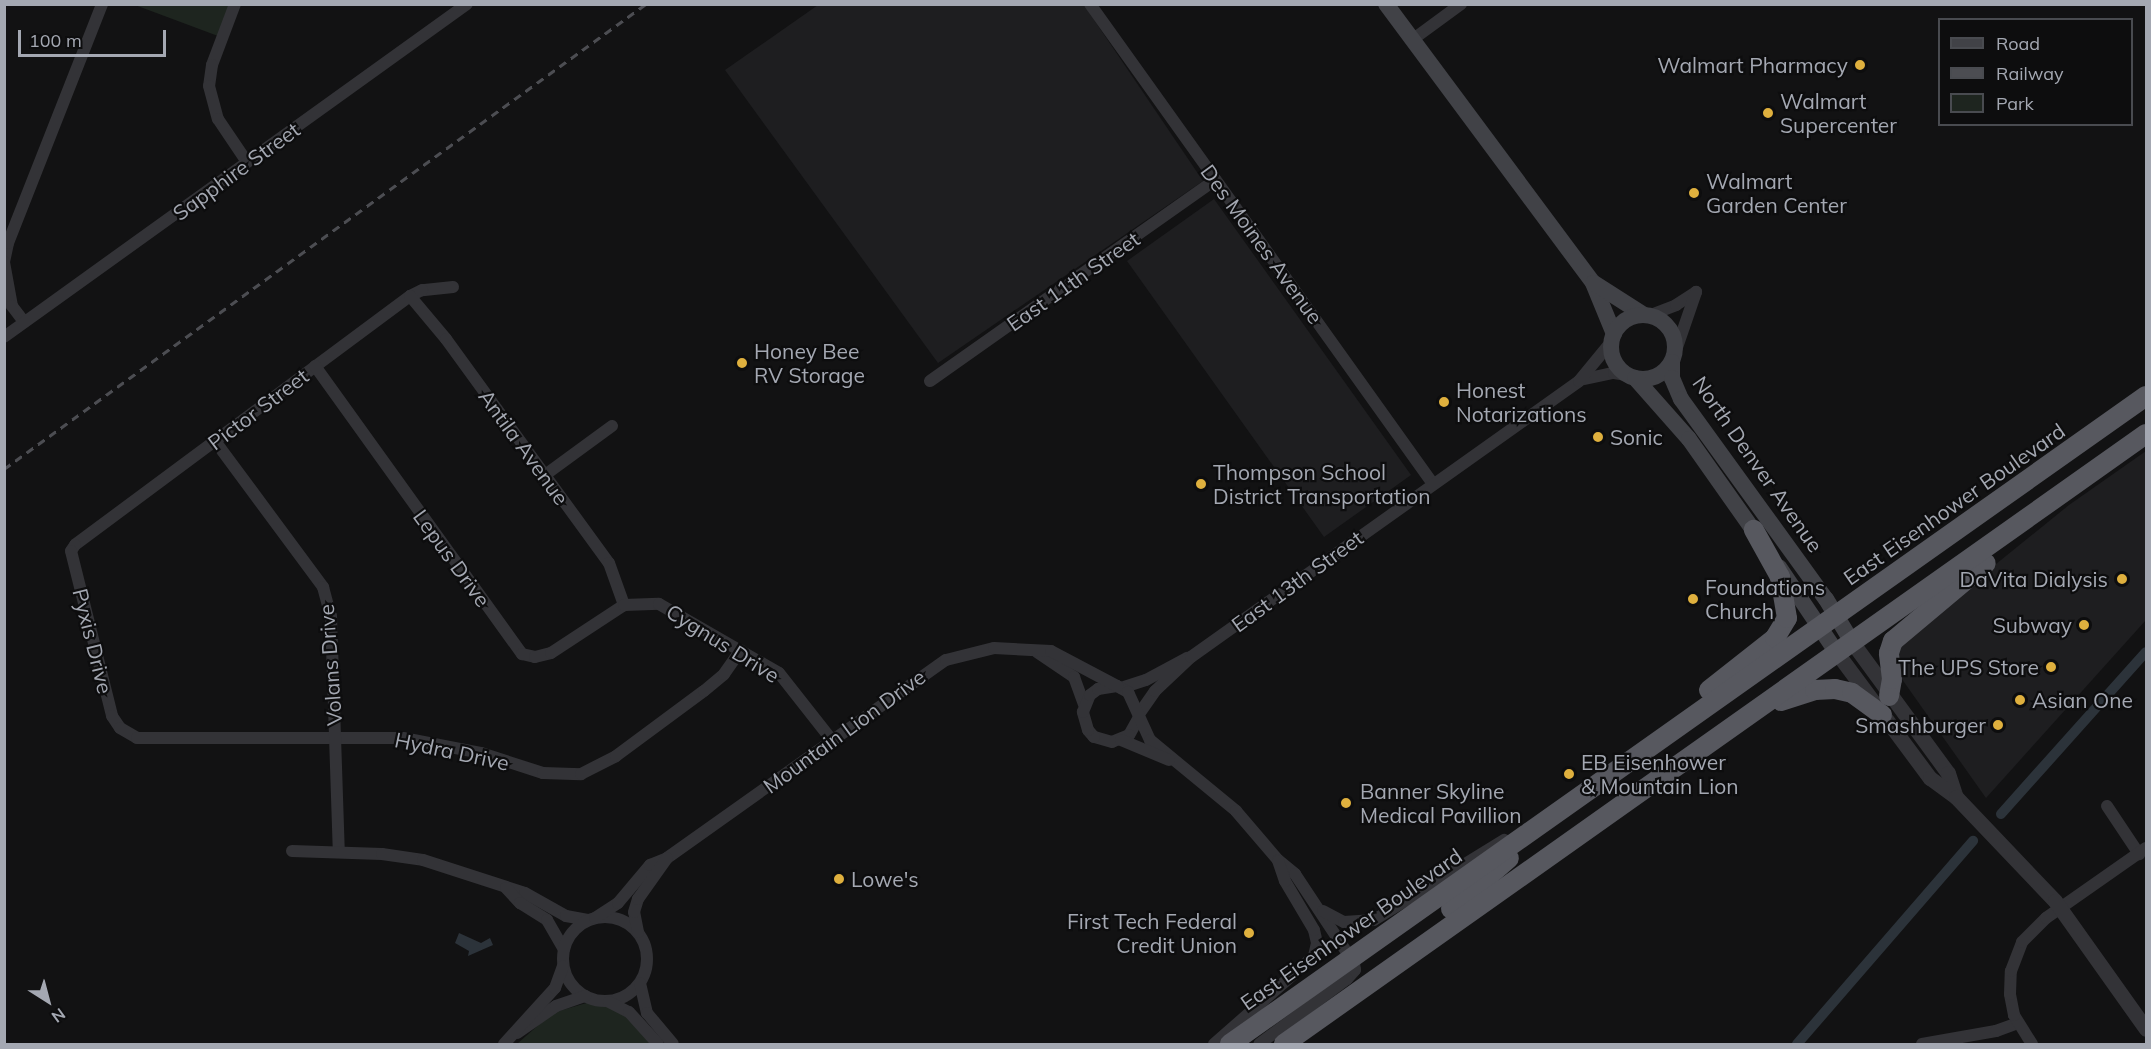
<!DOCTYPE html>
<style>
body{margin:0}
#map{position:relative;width:2151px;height:1049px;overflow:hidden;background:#121213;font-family:Mulish,sans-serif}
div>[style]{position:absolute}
.built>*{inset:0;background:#1e1e20}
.green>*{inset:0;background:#1e251f}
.water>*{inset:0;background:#2c333a}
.canal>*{height:10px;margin:-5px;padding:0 5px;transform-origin:5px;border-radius:5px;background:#2c333a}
.minor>*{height:12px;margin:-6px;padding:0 6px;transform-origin:6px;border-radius:6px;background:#333337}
.minor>.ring{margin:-6px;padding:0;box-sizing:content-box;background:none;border:12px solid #333337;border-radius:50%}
.tertiary>*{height:15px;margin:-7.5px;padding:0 7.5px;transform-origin:7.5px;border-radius:7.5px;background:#333337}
.secondary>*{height:16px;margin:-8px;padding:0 8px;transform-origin:8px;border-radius:8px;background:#414247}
.secondary>.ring{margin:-8px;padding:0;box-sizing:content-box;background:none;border:16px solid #414247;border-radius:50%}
.trunk>*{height:20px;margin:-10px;padding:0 10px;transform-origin:10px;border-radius:10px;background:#57585f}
.rail>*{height:3px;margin-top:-1.5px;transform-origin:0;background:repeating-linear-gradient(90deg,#4c4d52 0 8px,transparent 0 14px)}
.dots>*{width:16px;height:16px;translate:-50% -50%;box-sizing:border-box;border:3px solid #0d0d0e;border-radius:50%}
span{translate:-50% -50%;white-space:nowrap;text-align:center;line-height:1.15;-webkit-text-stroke:4.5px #0d0d0e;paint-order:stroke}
.poi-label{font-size:21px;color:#a4a8b2}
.right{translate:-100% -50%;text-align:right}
.left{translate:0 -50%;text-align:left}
.street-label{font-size:21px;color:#a4a8b2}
.frame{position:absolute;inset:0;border:6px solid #a4a8b2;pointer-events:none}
.legend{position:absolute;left:1938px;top:18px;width:195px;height:108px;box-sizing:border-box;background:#0d0d0e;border:2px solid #494b50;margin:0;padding:8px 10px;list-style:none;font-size:18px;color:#a4a8b2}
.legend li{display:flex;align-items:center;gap:12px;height:30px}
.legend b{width:30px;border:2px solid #494b50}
.north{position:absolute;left:18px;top:971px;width:60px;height:60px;-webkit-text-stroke:4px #0d0d0e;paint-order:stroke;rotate:144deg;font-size:16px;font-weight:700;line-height:24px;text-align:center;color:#a4a8b2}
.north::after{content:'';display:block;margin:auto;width:21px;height:27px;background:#a4a8b2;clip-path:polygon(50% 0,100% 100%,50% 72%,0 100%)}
.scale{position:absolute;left:18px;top:30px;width:148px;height:27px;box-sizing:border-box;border:3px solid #a4a8b2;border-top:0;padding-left:8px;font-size:18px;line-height:21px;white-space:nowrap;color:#a4a8b2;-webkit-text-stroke:4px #0d0d0e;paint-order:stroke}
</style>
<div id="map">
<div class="built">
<div style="clip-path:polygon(818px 5px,1084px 5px,1203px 181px,938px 363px,725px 70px)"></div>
<div style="clip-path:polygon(1214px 199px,1411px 475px,1324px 537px,1127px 261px)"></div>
<div style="clip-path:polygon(2146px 451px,2146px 620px,1986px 798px,1899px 675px,1898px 650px,1922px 624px,2069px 505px)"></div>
</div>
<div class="green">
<div style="clip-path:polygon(135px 5px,230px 5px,218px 36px)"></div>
<div style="clip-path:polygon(590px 1002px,618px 1009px,652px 1044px,517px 1044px,552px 1013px)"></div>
</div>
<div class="water">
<div style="clip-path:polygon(459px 933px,481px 943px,490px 938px,493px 945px,468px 956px,469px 951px,455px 943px)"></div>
</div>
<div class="canal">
<div style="left:2001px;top:814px;width:217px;rotate:-48.2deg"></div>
<div style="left:1797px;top:1044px;width:269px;rotate:-49.1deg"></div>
</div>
<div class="minor">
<div style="left:235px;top:4px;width:65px;rotate:110.7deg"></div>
<div style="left:212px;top:65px;width:21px;rotate:98deg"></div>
<div style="left:209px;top:86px;width:34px;rotate:75deg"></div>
<div style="left:218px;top:119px;width:52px;rotate:56deg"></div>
<div style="left:1090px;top:4px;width:590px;rotate:54.45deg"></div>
<div style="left:1412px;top:40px;width:61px;rotate:-36.3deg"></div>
<div style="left:4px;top:262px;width:19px;rotate:-78deg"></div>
<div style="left:8px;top:243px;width:257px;rotate:-68.5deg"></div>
<div style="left:4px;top:262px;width:45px;rotate:79.7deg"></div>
<div style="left:12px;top:306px;width:20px;rotate:53deg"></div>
<div style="left:453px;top:287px;width:31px;rotate:174deg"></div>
<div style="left:422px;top:290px;width:13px;rotate:153deg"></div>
<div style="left:410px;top:296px;width:417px;rotate:143.4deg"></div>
<div style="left:75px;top:545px;width:7px;rotate:124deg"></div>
<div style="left:71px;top:551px;width:170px;rotate:76deg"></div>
<div style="left:112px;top:716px;width:14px;rotate:56deg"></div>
<div style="left:120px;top:728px;width:20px;rotate:30deg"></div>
<div style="left:137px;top:738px;width:266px"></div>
<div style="left:403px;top:738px;width:79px;rotate:10.9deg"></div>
<div style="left:481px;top:753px;width:65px;rotate:17.9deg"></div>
<div style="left:543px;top:773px;width:38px;rotate:2deg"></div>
<div style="left:581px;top:774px;width:39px;rotate:-27deg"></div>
<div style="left:616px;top:756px;width:109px;rotate:-36.5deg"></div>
<div style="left:704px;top:691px;width:26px;rotate:-40deg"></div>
<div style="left:724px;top:674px;width:29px;rotate:-55deg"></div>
<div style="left:410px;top:296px;width:56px;rotate:50.1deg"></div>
<div style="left:446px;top:339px;width:277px;rotate:54deg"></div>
<div style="left:609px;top:563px;width:45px;rotate:70.3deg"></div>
<div style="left:1648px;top:316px;width:30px;rotate:-21deg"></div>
<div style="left:1676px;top:305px;width:24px;rotate:-33deg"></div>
<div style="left:4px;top:337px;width:570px;rotate:-35.72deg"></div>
<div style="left:1674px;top:356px;width:68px;rotate:-71deg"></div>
<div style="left:315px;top:366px;width:355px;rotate:54.3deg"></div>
<div style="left:522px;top:654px;width:13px;rotate:13deg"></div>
<div style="left:535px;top:657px;width:16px;rotate:-14deg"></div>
<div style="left:551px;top:653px;width:87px;rotate:-33.3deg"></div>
<div style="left:624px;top:605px;width:35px;rotate:-2deg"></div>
<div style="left:659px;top:604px;width:138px;rotate:29.9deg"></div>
<div style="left:779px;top:673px;width:84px;rotate:51.8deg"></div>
<div style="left:1580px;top:380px;width:35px;rotate:-12deg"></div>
<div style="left:1614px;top:373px;width:13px;rotate:9deg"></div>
<div style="left:930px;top:381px;width:349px;rotate:-35.2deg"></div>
<div style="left:215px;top:441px;width:182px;rotate:53.5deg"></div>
<div style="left:323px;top:587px;width:30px;rotate:75deg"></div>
<div style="left:331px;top:616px;width:236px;rotate:88.1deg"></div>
<div style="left:545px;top:475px;width:83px;rotate:-36.2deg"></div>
<div style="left:1037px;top:652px;width:45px;rotate:34deg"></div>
<div style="left:1074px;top:677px;width:29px;rotate:70deg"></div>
<div style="left:1121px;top:688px;width:26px;rotate:-18deg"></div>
<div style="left:1146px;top:680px;width:47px;rotate:-28.2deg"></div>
<div style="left:1139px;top:714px;width:28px;rotate:-55deg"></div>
<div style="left:1155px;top:691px;width:50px;rotate:-43.4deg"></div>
<div style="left:1191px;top:657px;width:476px;rotate:-35.4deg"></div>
<div style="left:1579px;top:381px;width:52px;rotate:-50.5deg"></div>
<div style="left:1138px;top:719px;width:18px;rotate:119deg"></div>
<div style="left:1129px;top:735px;width:18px;rotate:158deg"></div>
<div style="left:1112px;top:742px;width:19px;rotate:-164deg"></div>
<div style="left:1094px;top:737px;width:9px;rotate:-131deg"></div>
<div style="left:1088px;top:730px;width:19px;rotate:-106deg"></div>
<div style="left:1083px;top:712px;width:18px;rotate:-68deg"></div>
<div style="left:1090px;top:695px;width:10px;rotate:-37deg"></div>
<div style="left:1098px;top:689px;width:19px;rotate:-9deg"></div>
<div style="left:1117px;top:686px;width:13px;rotate:29deg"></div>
<div style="left:1128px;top:692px;width:53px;rotate:65.4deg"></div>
<div style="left:1150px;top:740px;width:112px;rotate:39.5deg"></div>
<div style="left:1236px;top:811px;width:65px;rotate:49.4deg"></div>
<div style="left:1278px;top:860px;width:22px;rotate:39deg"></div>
<div style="left:1295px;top:874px;width:107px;rotate:56.5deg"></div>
<div style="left:1354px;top:963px;width:7px;rotate:82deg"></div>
<div style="left:1355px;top:970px;width:12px;rotate:132deg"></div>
<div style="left:1347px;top:979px;width:109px;rotate:143.5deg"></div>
<div style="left:1121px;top:740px;width:52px;rotate:22.6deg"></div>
<div style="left:2107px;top:806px;width:58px;rotate:56.3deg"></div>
<div style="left:292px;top:851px;width:90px;rotate:1.9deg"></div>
<div style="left:382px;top:854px;width:41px;rotate:8.3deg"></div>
<div style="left:423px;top:860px;width:107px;rotate:17.9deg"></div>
<div style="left:525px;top:893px;width:47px;rotate:29.3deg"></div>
<div style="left:566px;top:916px;width:22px;rotate:10deg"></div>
<div style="left:506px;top:888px;width:21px;rotate:47deg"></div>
<div style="left:520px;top:903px;width:32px;rotate:32deg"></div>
<div style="left:547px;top:920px;width:34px;rotate:60deg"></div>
<div style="left:1323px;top:911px;width:24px;rotate:28deg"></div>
<div style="left:1344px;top:922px;width:30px;rotate:-4deg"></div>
<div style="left:1374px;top:920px;width:153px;rotate:-31.6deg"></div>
<div class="ring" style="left:563px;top:917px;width:72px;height:72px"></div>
<div style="left:595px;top:918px;width:27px;rotate:-33deg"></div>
<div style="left:618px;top:903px;width:50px;rotate:-49.9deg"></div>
<div style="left:650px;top:865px;width:18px;rotate:-22deg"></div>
<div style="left:667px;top:858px;width:342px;rotate:-35.4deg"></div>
<div style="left:946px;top:660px;width:49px;rotate:-14deg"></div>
<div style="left:994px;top:648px;width:57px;rotate:3deg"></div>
<div style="left:1051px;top:651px;width:75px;rotate:27.9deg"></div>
<div style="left:638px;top:932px;width:20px;rotate:-101deg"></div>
<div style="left:634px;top:912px;width:14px;rotate:-73deg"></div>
<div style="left:638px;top:899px;width:50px;rotate:-54.7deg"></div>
<div style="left:640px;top:983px;width:31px;rotate:77deg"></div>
<div style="left:647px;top:1013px;width:40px;rotate:50deg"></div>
<div style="left:609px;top:1002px;width:22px;rotate:27deg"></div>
<div style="left:629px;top:1012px;width:43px;rotate:47.8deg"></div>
<div style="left:517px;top:1033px;width:47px;rotate:-34.7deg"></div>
<div style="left:556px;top:1006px;width:31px;rotate:-19deg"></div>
<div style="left:504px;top:1044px;width:76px;rotate:-47.7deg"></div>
<div style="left:555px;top:988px;width:23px;rotate:-70deg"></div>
<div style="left:1214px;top:1044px;width:133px;rotate:-41.3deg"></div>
<div style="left:1314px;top:956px;width:13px;rotate:-77deg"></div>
<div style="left:1317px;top:943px;width:13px;rotate:-103deg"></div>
<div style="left:1314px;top:930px;width:57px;rotate:-120.6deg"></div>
<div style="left:1285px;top:881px;width:21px;rotate:-109deg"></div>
<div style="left:1922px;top:1044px;width:75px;rotate:-10deg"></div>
<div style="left:1996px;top:1031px;width:23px;rotate:-20deg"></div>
<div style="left:2032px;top:1044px;width:34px;rotate:-122deg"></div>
<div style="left:2014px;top:1015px;width:21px;rotate:-101deg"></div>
<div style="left:2010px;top:994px;width:23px;rotate:-88deg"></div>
<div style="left:2011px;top:971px;width:31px;rotate:-69deg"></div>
<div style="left:2022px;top:942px;width:34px;rotate:-45deg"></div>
<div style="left:2046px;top:918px;width:122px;rotate:-35deg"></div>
</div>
<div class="tertiary">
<div style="left:1852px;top:642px;width:162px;rotate:53.8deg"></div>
<div style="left:1948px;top:773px;width:25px;rotate:72deg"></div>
<div style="left:1837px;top:653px;width:156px;rotate:53.4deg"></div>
<div style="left:1930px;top:778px;width:32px;rotate:36deg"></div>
<div style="left:1956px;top:797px;width:144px;rotate:46.4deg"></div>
<div style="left:2055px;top:901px;width:157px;rotate:54.6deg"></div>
</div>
<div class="secondary">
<div style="left:1386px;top:4px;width:347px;rotate:53.4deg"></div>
<div style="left:1593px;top:283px;width:55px;rotate:67.6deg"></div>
<div style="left:1594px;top:283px;width:59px;rotate:32.6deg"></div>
<div class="ring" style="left:1611px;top:315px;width:48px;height:48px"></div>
<div style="left:1672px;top:362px;width:16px;rotate:90deg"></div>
<div style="left:1672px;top:378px;width:23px;rotate:67deg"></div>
<div style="left:1681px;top:399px;width:247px;rotate:54.1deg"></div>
<div style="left:1826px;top:599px;width:50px;rotate:58.8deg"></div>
<div style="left:1635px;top:378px;width:81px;rotate:48.5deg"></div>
<div style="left:1689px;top:439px;width:125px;rotate:54.8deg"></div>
<div style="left:1779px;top:567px;width:104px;rotate:56deg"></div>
</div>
<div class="trunk">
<div style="left:1709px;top:690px;width:84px;rotate:-38.2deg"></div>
<div style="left:1775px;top:638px;width:23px;rotate:-59deg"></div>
<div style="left:1787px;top:618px;width:42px;rotate:-99.7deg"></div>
<div style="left:1780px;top:577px;width:54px;rotate:-119deg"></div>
<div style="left:1889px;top:696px;width:17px;rotate:-80deg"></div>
<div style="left:1892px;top:679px;width:26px;rotate:-97deg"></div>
<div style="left:1889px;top:653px;width:13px;rotate:-72deg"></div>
<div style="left:1893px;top:641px;width:121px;rotate:-40deg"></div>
<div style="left:1781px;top:701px;width:36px;rotate:-18deg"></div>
<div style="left:1815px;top:690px;width:20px;rotate:-3deg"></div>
<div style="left:1835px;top:689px;width:17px;rotate:13deg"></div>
<div style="left:1852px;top:693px;width:37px;rotate:36deg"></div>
<div style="left:1451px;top:909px;width:77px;rotate:-41.3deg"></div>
<div style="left:1230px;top:1044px;width:1122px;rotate:-35.28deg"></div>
<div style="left:1284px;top:1044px;width:1056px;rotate:-35.29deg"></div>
</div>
<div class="rail">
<div style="left:4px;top:469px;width:793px;rotate:-35.92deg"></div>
</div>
<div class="dots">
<div style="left:1860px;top:65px;background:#dfb03e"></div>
<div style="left:1768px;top:113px;background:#dfb03e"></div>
<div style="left:1694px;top:193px;background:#dfb03e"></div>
<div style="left:742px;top:363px;background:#dfb03e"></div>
<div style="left:1444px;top:402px;background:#dfb03e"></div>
<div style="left:1598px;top:437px;background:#dfb03e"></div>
<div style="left:1201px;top:484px;background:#dfb03e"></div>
<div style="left:2122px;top:579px;background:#dfb03e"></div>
<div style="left:1693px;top:599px;background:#dfb03e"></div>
<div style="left:2084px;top:625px;background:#dfb03e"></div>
<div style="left:2051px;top:667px;background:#dfb03e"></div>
<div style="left:2020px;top:700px;background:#dfb03e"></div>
<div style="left:1998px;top:725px;background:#dfb03e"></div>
<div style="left:1569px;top:774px;background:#dfb03e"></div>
<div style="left:1346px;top:803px;background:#dfb03e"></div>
<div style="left:839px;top:879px;background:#dfb03e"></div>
<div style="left:1249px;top:933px;background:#dfb03e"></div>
</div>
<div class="poi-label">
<span class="right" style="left:1848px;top:65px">Walmart Pharmacy</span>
<span class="left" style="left:1780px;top:113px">Walmart<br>Supercenter</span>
<span class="left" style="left:1706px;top:193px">Walmart<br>Garden Center</span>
<span class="left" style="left:754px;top:363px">Honey Bee<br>RV Storage</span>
<span class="left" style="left:1456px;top:402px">Honest<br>Notarizations</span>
<span class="left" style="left:1610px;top:437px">Sonic</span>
<span class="left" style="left:1213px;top:484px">Thompson School<br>District Transportation</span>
<span class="right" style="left:2108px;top:579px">DaVita Dialysis</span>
<span class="left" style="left:1705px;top:599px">Foundations<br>Church</span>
<span class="right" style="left:2072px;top:625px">Subway</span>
<span class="right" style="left:2039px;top:667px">The UPS Store</span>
<span class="left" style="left:2032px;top:700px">Asian One</span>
<span class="right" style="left:1986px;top:725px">Smashburger</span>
<span class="left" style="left:1581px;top:774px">EB Eisenhower<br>&amp; Mountain Lion</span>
<span class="left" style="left:1360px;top:803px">Banner Skyline<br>Medical Pavillion</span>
<span class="left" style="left:851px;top:879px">Lowe's</span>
<span class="right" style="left:1237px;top:933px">First Tech Federal<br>Credit Union</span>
</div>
<div class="street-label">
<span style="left:236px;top:171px;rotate:-36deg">Sapphire Street</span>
<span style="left:1262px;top:244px;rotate:54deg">Des Moines Avenue</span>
<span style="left:1073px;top:281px;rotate:-35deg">East 11th Street</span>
<span style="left:258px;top:409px;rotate:-37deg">Pictor Street</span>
<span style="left:524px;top:447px;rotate:54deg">Antila Avenue</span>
<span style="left:1758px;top:464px;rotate:55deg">North Denver Avenue</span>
<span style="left:1954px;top:504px;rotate:-35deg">East Eisenhower Boulevard</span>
<span style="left:452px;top:558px;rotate:54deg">Lepus Drive</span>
<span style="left:1297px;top:581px;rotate:-36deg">East 13th Street</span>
<span style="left:93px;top:641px;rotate:76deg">Pyxis Drive</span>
<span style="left:723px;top:643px;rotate:32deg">Cygnus Drive</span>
<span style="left:330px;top:665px;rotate:-94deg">Volans Drive</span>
<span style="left:844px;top:731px;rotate:-36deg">Mountain Lion Drive</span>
<span style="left:452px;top:751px;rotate:12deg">Hydra Drive</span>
<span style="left:1351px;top:929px;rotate:-35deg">East Eisenhower Boulevard</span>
</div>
<div class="frame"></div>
<ul class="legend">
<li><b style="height:8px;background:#414247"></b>Road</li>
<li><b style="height:8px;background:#4c4d52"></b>Railway</li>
<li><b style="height:16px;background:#1e251f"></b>Park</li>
</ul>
<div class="north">N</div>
<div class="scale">100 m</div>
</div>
